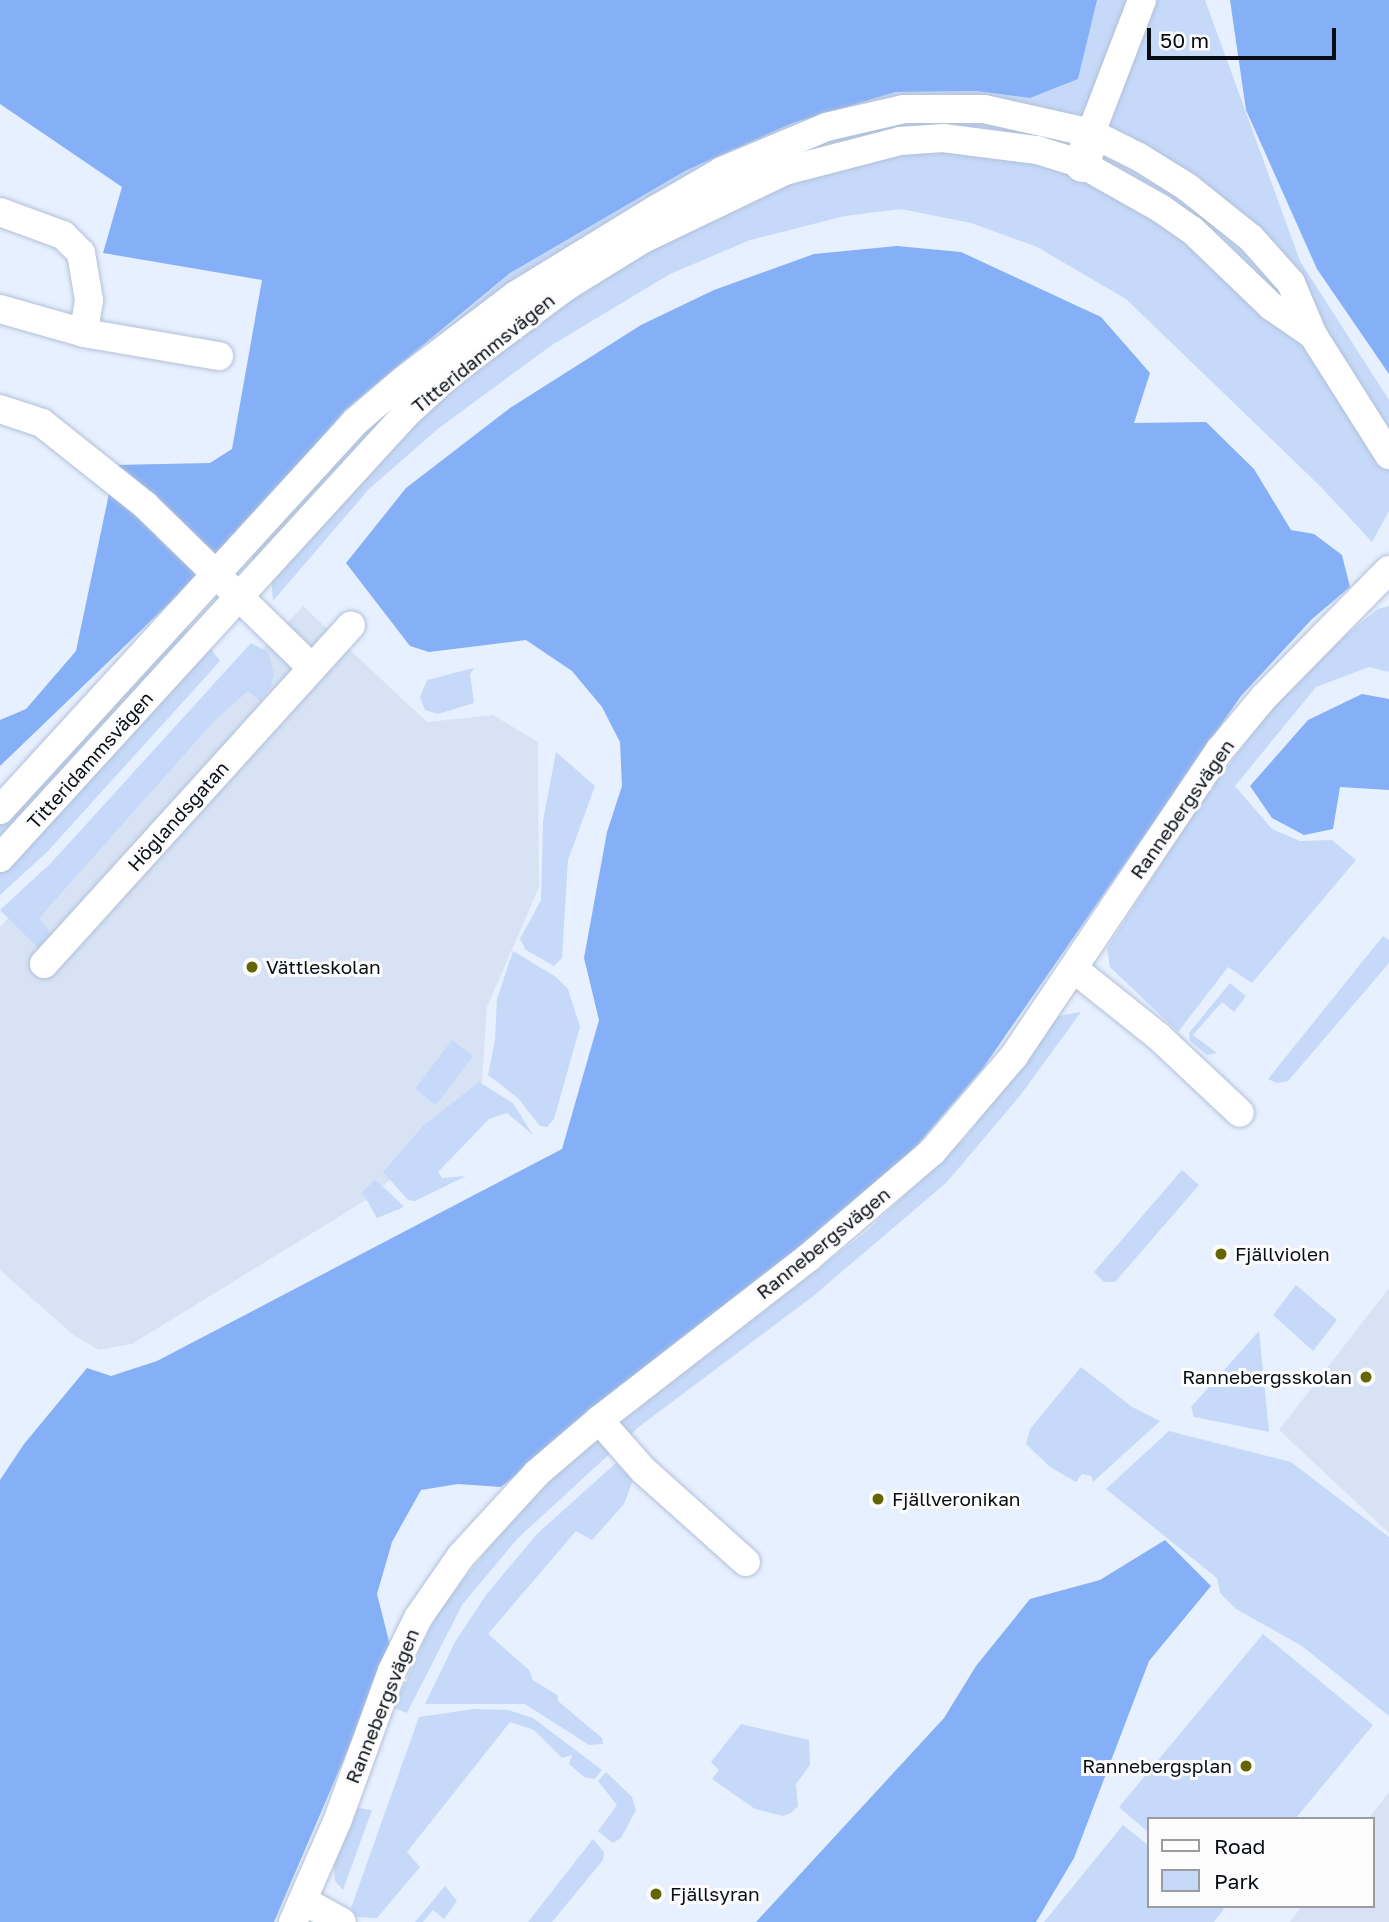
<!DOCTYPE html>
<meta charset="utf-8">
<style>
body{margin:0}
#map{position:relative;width:1389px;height:1922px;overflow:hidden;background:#e7f0fe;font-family:"Golos Text",sans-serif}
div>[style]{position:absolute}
.built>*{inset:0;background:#d7e3f4}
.green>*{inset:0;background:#c6d9f9}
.forest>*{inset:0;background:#85aff6}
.roads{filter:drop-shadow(0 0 2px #b2c0d8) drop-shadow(0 0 2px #b2c0d8)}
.minor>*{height:28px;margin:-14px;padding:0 14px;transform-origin:14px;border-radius:14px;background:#fff}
.tertiary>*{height:35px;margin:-17.5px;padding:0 17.5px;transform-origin:17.5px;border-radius:17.5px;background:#fff}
.dots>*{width:19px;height:19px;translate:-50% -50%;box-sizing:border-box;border:4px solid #fcfcfc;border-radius:50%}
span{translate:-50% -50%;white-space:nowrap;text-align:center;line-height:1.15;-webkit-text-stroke:6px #fcfcfc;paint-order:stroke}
.street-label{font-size:19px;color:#080d14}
.poi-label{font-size:19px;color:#080d14}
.left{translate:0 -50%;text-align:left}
.right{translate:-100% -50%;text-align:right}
.legend{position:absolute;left:1147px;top:1817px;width:228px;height:91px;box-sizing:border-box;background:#fcfcfc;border:2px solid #9a9c9f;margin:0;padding:9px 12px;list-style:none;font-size:21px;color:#080d14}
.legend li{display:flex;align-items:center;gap:14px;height:35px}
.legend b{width:35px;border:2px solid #9a9c9f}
.scale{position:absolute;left:1147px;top:28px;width:189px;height:32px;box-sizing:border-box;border:4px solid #080d14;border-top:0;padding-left:9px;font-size:21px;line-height:24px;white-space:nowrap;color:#080d14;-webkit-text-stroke:5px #fcfcfc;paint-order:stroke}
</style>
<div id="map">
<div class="built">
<div style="clip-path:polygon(303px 606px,427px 722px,493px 715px,538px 742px,539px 887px,487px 1007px,481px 1097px,371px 1197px,132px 1344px,99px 1350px,72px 1334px,0 1270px,0 927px)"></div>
<div style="clip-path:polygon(1389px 1288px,1389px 1533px,1279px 1430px)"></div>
<div style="clip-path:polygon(1389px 1792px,1389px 1922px,1290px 1922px,1302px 1906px,1373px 1906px,1373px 1819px,1368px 1819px)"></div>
</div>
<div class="green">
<div style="clip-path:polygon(1095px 0,1205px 0,1300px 261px,1389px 400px,1389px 511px,1372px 542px,1321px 487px,1126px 299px,1037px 247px,971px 223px,901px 209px,845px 216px,750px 240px,670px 274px,552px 345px,439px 428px,369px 489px,273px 601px,271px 578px,216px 523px,510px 273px,565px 238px,685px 171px,793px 123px,896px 92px,976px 91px,1030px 98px,1078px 79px)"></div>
<div style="clip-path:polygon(1389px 606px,1389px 672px,1369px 667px,1316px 687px,1235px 786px,1272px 829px,1300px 841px,1332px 840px,1356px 860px,1252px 983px,1228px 967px,1178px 1032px,1110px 967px,1107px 948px,1198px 807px,1267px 714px,1341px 639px,1378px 609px)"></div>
<div style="clip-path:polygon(179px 622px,193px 634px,0 842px,0 821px)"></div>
<div style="clip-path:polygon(251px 643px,268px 652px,274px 674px,271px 686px,260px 701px,248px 691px,216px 719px,39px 918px,52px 935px,44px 954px,0 910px,51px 863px)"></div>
<div style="clip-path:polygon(208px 645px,220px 661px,47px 852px,0 895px,0 872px)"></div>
<div style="clip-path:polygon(474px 668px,470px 674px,474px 703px,438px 714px,425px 710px,420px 697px,427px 680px)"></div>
<div style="clip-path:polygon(556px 752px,595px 786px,568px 860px,562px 958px,554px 966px,526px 950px,520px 939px,541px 900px,543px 821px)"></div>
<div style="clip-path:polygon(1383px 936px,1389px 940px,1389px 963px,1288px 1081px,1277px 1083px,1268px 1079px)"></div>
<div style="clip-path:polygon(513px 951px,556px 977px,568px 989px,580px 1027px,554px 1119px,547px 1127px,540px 1126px,518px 1098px,488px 1075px,495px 1040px,497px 999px)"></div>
<div style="clip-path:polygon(1230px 983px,1246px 996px,1234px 1012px,1222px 1002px,1193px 1035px,1217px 1053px,1207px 1055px,1190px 1041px,1189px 1033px)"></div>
<div style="clip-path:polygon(1081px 1012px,1019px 1097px,946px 1183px,812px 1297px,640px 1426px,517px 1539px,462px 1605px,407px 1713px,394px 1708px,437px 1613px,510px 1521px,564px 1466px,867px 1231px,965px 1138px,1058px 1016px)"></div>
<div style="clip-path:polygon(452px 1040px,473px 1056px,436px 1105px,415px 1089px)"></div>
<div style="clip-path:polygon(479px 1082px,513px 1103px,533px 1135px,507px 1113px,489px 1119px,438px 1172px,442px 1178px,466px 1176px,415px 1201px,408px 1200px,383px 1172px,423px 1126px)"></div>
<div style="clip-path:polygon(1182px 1170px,1199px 1185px,1115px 1282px,1104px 1282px,1094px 1272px)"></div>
<div style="clip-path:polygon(375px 1180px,390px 1193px,404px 1207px,377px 1218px,362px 1192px)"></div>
<div style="clip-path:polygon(1296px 1285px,1337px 1320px,1313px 1351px,1273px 1315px)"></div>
<div style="clip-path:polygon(1259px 1331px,1269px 1432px,1194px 1417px,1191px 1407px)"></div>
<div style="clip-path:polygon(1081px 1367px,1132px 1407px,1160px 1421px,1093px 1482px,1091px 1476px,1082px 1474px,1076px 1482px,1050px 1467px,1026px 1444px,1030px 1429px)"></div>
<div style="clip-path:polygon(1169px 1431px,1291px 1462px,1389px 1537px,1389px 1716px,1302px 1646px,1236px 1609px,1220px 1593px,1217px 1578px,1106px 1489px)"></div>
<div style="clip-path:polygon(616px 1463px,633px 1480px,624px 1504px,592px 1540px,576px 1531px,488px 1634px,529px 1670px,533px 1680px,557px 1695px,558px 1701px,602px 1738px,603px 1744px,589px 1745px,525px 1704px,425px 1704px,455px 1642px,486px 1595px,537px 1534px)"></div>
<div style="clip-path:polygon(1263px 1634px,1373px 1725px,1295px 1819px,1149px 1819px,1149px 1833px,1119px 1807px)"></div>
<div style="clip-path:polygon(474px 1709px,508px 1710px,533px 1718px,602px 1770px,595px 1779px,584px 1777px,569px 1764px,572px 1755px,562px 1758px,534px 1730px,510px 1722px,407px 1852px,420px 1867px,377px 1918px,357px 1917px,351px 1908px,419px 1717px)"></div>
<div style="clip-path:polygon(741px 1724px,809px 1740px,810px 1765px,796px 1784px,798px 1806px,791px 1813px,783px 1816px,755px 1809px,712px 1779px,719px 1770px,711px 1762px)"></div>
<div style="clip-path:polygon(606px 1772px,632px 1797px,636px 1810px,621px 1838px,613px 1843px,598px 1831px,617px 1805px,598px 1781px)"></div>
<div style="clip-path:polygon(358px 1808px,372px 1810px,343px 1890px,335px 1881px,334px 1865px)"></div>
<div style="clip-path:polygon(1123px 1825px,1149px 1846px,1149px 1906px,1221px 1906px,1224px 1909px,1214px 1922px,1044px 1922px)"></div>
<div style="clip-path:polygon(593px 1839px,604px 1852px,603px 1860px,552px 1922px,528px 1922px)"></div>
<div style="clip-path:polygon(445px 1886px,457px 1901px,444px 1919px,433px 1910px,423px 1922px,415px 1922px)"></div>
</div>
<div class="forest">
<div style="clip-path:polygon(0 0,1097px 0,1078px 79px,1030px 98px,976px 91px,896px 92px,793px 123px,685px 171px,510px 273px,345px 410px,236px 539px,0 766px,0 720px,26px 709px,76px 651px,115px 465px,210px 463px,232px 449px,262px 280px,103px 253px,122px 187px,0 104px)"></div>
<div style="clip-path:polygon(1230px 0,1389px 0,1389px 374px,1317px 269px,1246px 110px)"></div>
<div style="clip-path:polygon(897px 246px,961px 252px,1101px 317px,1150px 373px,1134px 423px,1206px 422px,1254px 469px,1291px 530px,1314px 534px,1342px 555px,1350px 587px,1312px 619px,1241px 696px,983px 1068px,861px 1211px,672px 1349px,501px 1487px,458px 1484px,421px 1490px,392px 1542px,377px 1594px,391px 1649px,274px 1922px,0 1922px,0 1480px,24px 1444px,87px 1368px,111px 1376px,157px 1361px,562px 1149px,599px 1020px,584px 958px,607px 832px,622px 786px,620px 742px,602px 707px,572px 671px,526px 640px,429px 652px,410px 646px,346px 563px,406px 488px,510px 408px,641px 325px,714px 290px,814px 254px)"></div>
<div style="clip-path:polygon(1362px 694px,1389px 699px,1389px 790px,1340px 787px,1333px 829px,1304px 835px,1272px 818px,1250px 786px,1308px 720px)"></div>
<div style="clip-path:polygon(1165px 1540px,1211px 1586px,1149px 1661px,1074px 1858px,1036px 1922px,756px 1922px,944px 1718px,976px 1666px,1030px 1599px,1100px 1580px)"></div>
</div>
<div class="roads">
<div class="minor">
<div style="left:1091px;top:133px;width:142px;rotate:-69deg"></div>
<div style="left:0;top:212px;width:67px;rotate:20.1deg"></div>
<div style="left:63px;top:235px;width:25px;rotate:45deg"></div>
<div style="left:81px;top:253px;width:48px;rotate:80.3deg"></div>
<div style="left:89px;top:300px;width:33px;rotate:99deg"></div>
<div style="left:0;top:309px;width:87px;rotate:15.9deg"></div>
<div style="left:84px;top:333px;width:137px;rotate:9.7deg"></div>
<div style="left:0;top:409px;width:44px;rotate:18.4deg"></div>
<div style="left:42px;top:423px;width:132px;rotate:38.5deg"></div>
<div style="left:145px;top:505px;width:233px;rotate:44.3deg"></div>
<div style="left:0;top:810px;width:526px;rotate:-47.54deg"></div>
<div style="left:355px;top:422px;width:65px;rotate:-40.6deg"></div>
<div style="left:404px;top:380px;width:141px;rotate:-37.2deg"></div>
<div style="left:516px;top:295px;width:167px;rotate:-31.5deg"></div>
<div style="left:658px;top:208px;width:74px;rotate:-30deg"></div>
<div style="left:722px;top:171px;width:113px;rotate:-22.9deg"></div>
<div style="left:826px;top:127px;width:80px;rotate:-13deg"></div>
<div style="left:904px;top:109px;width:80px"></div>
<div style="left:984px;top:109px;width:110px;rotate:12.6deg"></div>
<div style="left:1091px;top:133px;width:54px;rotate:26.6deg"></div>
<div style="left:1139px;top:157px;width:57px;rotate:32deg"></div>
<div style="left:1187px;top:187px;width:82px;rotate:38.6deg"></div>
<div style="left:1251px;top:238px;width:60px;rotate:48.4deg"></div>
<div style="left:1291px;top:283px;width:56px;rotate:67.1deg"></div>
<div style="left:1313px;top:335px;width:142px;rotate:57.7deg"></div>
<div style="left:0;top:858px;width:602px;rotate:-47.56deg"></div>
<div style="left:406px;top:414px;width:64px;rotate:-42.5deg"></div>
<div style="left:453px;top:371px;width:142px;rotate:-36.7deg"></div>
<div style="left:567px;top:286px;width:89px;rotate:-31.7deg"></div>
<div style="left:643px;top:239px;width:157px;rotate:-25.6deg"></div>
<div style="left:785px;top:171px;width:119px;rotate:-14.6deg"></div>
<div style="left:900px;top:141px;width:43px;rotate:-4deg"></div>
<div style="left:943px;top:138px;width:95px;rotate:7.3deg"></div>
<div style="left:1037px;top:150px;width:47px;rotate:17.3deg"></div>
<div style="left:1082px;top:164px;width:90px;rotate:29.4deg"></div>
<div style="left:1160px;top:208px;width:39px;rotate:35deg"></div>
<div style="left:1192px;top:230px;width:110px;rotate:43.9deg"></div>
<div style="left:1271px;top:306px;width:51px;rotate:34.6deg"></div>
<div style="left:44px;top:964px;width:457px;rotate:-47.8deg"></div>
<div style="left:1074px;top:969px;width:107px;rotate:38.6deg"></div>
<div style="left:1158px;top:1036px;width:112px;rotate:43.2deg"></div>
<div style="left:599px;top:1420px;width:67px;rotate:48.7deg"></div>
<div style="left:643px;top:1470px;width:138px;rotate:41.8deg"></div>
<div style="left:304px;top:1901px;width:43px;rotate:28.9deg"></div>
<div style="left:293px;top:1922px;width:109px;rotate:-66.3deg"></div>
<div style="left:337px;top:1822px;width:161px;rotate:-70deg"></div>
<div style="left:392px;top:1671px;width:59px;rotate:-63.9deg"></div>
<div style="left:418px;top:1618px;width:75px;rotate:-55.3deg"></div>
<div style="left:461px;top:1556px;width:113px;rotate:-47.5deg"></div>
<div style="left:537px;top:1473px;width:82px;rotate:-40.5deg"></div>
<div style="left:599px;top:1420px;width:266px;rotate:-37.8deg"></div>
<div style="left:809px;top:1257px;width:162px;rotate:-40.5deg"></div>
<div style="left:932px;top:1152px;width:126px;rotate:-49.5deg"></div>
<div style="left:1014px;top:1056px;width:369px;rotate:-56.1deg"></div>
<div style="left:1220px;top:750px;width:69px;rotate:-50.3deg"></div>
<div style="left:1264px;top:697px;width:178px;rotate:-45.5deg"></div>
</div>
<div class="tertiary">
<div style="left:1082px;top:164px;width:32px;rotate:-74deg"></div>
</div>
</div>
<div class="dots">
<div style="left:252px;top:967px;background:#636500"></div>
<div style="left:1221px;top:1254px;background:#636500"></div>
<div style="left:1366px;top:1377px;background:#636500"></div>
<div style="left:878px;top:1499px;background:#636500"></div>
<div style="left:1246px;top:1766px;background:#636500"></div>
<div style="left:656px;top:1894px;background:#636500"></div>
</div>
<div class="street-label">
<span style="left:483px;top:353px;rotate:-39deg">Titteridammsvägen</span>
<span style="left:90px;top:760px;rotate:-48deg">Titteridammsvägen</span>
<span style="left:1182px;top:809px;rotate:-55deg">Rannebergsvägen</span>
<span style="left:178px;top:816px;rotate:-48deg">Höglandsgatan</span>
<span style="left:823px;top:1243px;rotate:-39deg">Rannebergsvägen</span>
<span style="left:382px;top:1706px;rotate:-68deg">Rannebergsvägen</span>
</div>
<div class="poi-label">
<span class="left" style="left:266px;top:967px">Vättleskolan</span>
<span class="left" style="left:1235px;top:1254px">Fjällviolen</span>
<span class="right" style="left:1352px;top:1377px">Rannebergsskolan</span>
<span class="left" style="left:892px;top:1499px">Fjällveronikan</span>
<span class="right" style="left:1232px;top:1766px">Rannebergsplan</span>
<span class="left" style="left:670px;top:1894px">Fjällsyran</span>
</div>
<ul class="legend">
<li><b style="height:9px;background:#fff"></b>Road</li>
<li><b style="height:19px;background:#c6d9f9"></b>Park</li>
</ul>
<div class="scale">50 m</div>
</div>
